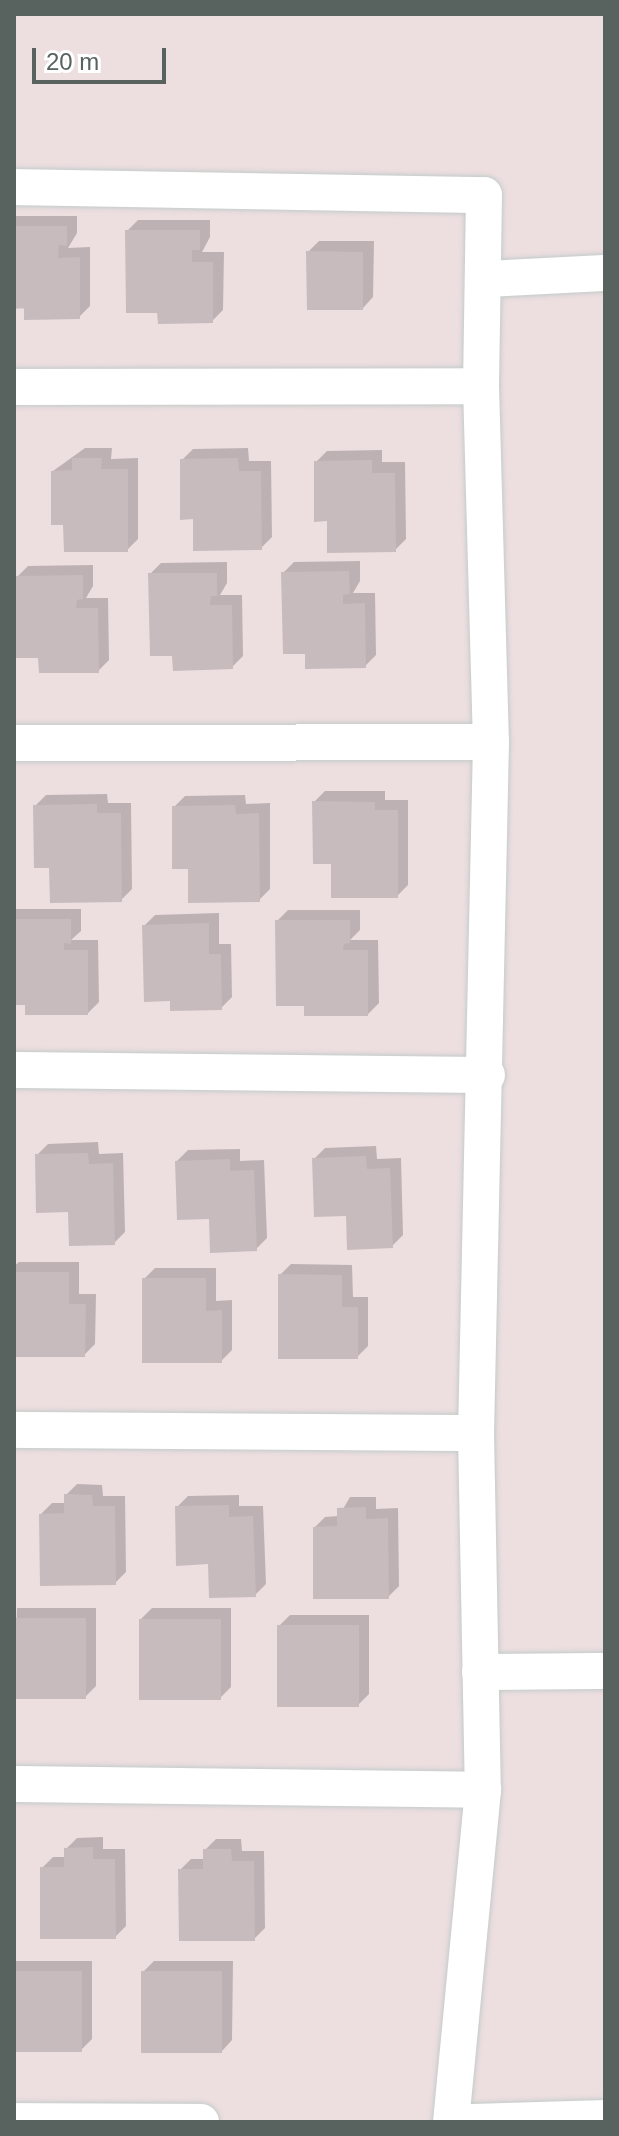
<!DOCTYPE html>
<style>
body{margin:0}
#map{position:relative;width:619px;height:2136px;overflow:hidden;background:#eddee0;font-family:Helvetica,sans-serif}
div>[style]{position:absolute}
.shadow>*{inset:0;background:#0003}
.building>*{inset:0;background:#c7bbbe}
.roads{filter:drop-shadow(0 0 2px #c3ccca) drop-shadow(0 0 2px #c3ccca)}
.minor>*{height:36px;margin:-18px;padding:0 18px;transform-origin:18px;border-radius:18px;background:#fff}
span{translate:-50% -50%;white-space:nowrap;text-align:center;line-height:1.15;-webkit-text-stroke:8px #fff;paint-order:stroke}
.frame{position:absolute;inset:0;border:16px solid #58625e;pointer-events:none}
.scale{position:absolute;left:32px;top:48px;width:134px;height:36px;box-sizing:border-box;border:4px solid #58625e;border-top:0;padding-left:10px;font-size:24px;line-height:28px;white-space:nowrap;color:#58625e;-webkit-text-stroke:6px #fff;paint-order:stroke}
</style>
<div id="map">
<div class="shadow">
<div style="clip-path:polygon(14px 216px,77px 216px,77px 233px,68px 248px,90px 247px,90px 306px,79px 317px,14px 307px)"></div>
<div style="clip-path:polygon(138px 220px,210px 220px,210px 237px,202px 252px,224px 252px,223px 310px,212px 321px,127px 231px)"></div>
<div style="clip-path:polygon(319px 241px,374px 241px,373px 297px,363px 308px,308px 252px)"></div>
<div style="clip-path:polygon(85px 448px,112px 448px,111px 459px,138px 458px,138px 539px,127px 550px,65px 523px,53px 471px)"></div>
<div style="clip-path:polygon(248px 448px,249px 461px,271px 461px,272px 537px,261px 548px,195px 517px,182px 460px,193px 449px)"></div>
<div style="clip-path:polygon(382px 450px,382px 462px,405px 462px,406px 539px,395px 550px,329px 519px,316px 462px,327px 451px)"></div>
<div style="clip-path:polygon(360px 561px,360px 581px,353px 593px,375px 593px,376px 655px,365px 666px,307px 651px,283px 573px,294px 562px)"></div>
<div style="clip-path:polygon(227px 562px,227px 583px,220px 595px,242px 595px,243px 656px,232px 667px,174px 654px,150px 574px,161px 563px)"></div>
<div style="clip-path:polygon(93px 565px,93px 586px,86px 598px,108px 598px,109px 660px,98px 671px,40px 656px,17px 577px,28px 566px)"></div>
<div style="clip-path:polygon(325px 791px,385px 791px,385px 800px,408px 800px,408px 885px,397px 896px,333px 862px,314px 802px)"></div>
<div style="clip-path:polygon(107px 794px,108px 803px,131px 803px,132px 889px,121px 900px,51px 866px,35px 806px,46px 795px)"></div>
<div style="clip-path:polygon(245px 795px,246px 804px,270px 803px,270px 889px,259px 900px,189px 867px,174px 807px,185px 796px)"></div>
<div style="clip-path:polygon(14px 909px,81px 909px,81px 931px,71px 940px,98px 940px,99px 1002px,88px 1013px,14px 1003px)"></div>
<div style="clip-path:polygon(288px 910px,360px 910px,360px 930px,350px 940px,378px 940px,379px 1003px,368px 1014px,306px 1004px,277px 921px)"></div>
<div style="clip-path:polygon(219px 913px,219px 944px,231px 944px,232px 997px,221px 1008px,173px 999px,144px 926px,155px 915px)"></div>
<div style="clip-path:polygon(98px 1142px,99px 1154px,123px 1153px,125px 1232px,114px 1243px,70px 1210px,37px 1155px,48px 1144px)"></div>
<div style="clip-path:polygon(376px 1146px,377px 1159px,401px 1158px,403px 1235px,392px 1246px,348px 1214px,314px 1159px,325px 1148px)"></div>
<div style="clip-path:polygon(240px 1149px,240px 1161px,264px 1160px,267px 1238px,256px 1249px,211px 1217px,177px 1161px,188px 1150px)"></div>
<div style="clip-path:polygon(19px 1262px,79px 1262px,79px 1294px,96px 1294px,95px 1344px,84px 1355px,14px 1355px,14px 1266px)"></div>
<div style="clip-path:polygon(291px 1264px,352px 1265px,353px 1297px,368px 1297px,368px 1346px,357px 1357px,280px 1275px)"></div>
<div style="clip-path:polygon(155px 1268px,216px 1268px,216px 1301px,232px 1300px,232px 1350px,221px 1361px,144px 1279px)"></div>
<div style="clip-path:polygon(77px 1484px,102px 1485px,103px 1496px,125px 1496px,126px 1572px,115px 1583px,41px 1514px,52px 1503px,66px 1503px,66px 1495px)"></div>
<div style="clip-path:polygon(239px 1495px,239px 1506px,263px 1506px,266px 1584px,255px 1595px,210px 1562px,177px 1507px,188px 1496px)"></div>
<div style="clip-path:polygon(350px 1497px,376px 1497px,376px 1509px,398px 1508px,399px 1586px,388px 1597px,314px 1528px,325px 1517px,339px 1516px)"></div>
<div style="clip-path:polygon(17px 1608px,96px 1608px,96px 1686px,85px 1697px,14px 1697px)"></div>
<div style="clip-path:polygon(152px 1608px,231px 1608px,231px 1687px,220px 1698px,141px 1619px)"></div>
<div style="clip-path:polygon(290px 1615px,369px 1615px,369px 1694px,358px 1705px,279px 1626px)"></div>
<div style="clip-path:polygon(103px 1837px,103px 1849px,125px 1849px,126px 1926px,115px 1937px,42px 1868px,53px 1857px,66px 1857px,66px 1849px,77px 1838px)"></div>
<div style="clip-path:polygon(216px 1839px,241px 1839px,242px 1851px,264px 1851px,265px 1928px,254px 1939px,180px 1870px,191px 1859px,205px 1859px,205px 1850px)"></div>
<div style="clip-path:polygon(14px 1961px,92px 1961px,92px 2039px,81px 2050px,14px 2050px)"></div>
<div style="clip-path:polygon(154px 1961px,233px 1961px,232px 2040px,222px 2051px,143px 1972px)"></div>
</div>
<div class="building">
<div style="clip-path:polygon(14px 226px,67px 226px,67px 246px,59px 245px,58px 258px,80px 257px,80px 319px,24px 320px,24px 308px,14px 309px)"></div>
<div style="clip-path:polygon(125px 230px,200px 230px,200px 250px,192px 250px,192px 262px,213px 262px,213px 323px,158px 324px,157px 313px,126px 313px)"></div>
<div style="clip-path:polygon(306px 251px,363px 252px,363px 310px,307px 310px)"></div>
<div style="clip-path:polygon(72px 458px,102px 458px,101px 469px,128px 469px,128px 552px,64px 552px,63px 525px,51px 525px,51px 471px,72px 470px)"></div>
<div style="clip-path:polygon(238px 458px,239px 471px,261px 471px,262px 550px,193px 551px,193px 519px,180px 520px,180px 459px)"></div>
<div style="clip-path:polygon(372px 460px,372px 473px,395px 473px,396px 552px,327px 553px,327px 521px,314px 522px,314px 461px)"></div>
<div style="clip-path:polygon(349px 571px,350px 594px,343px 595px,343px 604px,365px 603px,366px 668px,305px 669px,305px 654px,283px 654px,281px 572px)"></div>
<div style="clip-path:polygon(148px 573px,217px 573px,217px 596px,211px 596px,210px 605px,232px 605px,233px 669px,173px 671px,172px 656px,150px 656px)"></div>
<div style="clip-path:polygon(83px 575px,83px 599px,77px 600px,76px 608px,98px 608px,99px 673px,39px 673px,38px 658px,16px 658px,15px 576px)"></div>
<div style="clip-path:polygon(312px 801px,375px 802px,375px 810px,398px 810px,398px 898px,331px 898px,331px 864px,313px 864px)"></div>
<div style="clip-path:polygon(97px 804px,97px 813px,121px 813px,122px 902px,50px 903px,49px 868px,34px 868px,33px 805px)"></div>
<div style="clip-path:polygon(235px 805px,236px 814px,259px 813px,260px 902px,188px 903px,188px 869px,172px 869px,172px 806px)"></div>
<div style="clip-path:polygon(14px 919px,71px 919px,71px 944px,64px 943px,64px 950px,88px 950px,88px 1015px,25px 1015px,25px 1005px,14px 1005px)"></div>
<div style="clip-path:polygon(275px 920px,350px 920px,350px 943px,344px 944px,343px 950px,368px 950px,368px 1016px,304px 1016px,304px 1006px,276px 1006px)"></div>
<div style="clip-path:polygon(209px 923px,209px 954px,221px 954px,222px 1010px,170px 1011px,170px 1001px,144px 1002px,142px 925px)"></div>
<div style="clip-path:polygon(88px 1153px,89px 1164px,113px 1163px,115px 1245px,69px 1246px,68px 1212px,36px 1213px,35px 1154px)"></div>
<div style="clip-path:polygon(366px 1156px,367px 1169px,390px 1168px,393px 1248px,347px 1250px,346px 1216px,314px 1217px,312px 1158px)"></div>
<div style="clip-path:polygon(230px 1159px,230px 1171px,254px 1170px,257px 1251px,210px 1253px,209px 1219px,177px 1220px,175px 1161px)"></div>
<div style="clip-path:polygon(14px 1272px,69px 1272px,69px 1304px,86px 1304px,85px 1357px,14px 1357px)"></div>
<div style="clip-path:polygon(278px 1274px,342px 1275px,342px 1307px,358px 1307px,358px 1359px,278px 1359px)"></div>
<div style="clip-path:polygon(142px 1278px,206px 1278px,206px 1311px,222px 1310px,222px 1363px,142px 1363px)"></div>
<div style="clip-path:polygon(64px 1494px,92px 1495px,93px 1506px,115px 1506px,116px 1585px,40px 1586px,39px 1514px,64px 1513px)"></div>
<div style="clip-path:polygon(229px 1505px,229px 1517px,253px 1516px,256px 1597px,209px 1598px,208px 1564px,176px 1566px,175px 1506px)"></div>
<div style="clip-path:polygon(366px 1507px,366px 1519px,388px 1518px,389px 1599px,313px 1599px,313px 1527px,337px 1526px,337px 1508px)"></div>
<div style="clip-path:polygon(14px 1618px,86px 1618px,86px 1699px,14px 1699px)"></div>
<div style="clip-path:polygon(139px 1619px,221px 1619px,221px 1700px,139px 1700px)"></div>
<div style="clip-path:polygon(277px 1625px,359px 1625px,359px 1707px,277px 1707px)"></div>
<div style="clip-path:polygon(93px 1847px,93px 1859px,115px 1859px,116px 1939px,40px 1939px,40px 1867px,64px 1867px,64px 1848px)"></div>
<div style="clip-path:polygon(203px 1849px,231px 1849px,232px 1861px,254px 1861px,255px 1941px,179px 1941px,178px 1869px,203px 1869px)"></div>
<div style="clip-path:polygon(14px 1971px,82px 1971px,82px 2052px,14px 2052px)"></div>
<div style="clip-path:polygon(141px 1971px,222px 1971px,222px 2053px,141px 2053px)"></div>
</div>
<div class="roads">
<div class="minor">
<div style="left:14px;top:187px;width:470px;rotate:1deg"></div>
<div style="left:484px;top:195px;width:191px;rotate:90.9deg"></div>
<div style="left:481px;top:386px;width:356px;rotate:88.4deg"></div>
<div style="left:491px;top:742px;width:691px;rotate:91.24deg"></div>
<div style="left:476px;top:1433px;width:357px;rotate:88.9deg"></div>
<div style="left:483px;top:1790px;width:334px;rotate:95.5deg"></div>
<div style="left:485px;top:279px;width:120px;rotate:-2.9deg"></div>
<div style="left:14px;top:387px;width:467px;rotate:-0.1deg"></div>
<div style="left:14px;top:743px;width:477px;rotate:-0.1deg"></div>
<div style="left:14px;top:1070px;width:473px;rotate:0.6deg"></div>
<div style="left:14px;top:1430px;width:462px;rotate:0.4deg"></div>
<div style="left:480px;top:1672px;width:125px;rotate:-0.5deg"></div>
<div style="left:14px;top:1784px;width:469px;rotate:0.7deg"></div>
<div style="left:14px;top:2121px;width:187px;rotate:0.3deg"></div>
<div style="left:473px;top:2122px;width:132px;rotate:-1.7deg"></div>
</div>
</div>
<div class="frame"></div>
<div class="scale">20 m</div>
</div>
